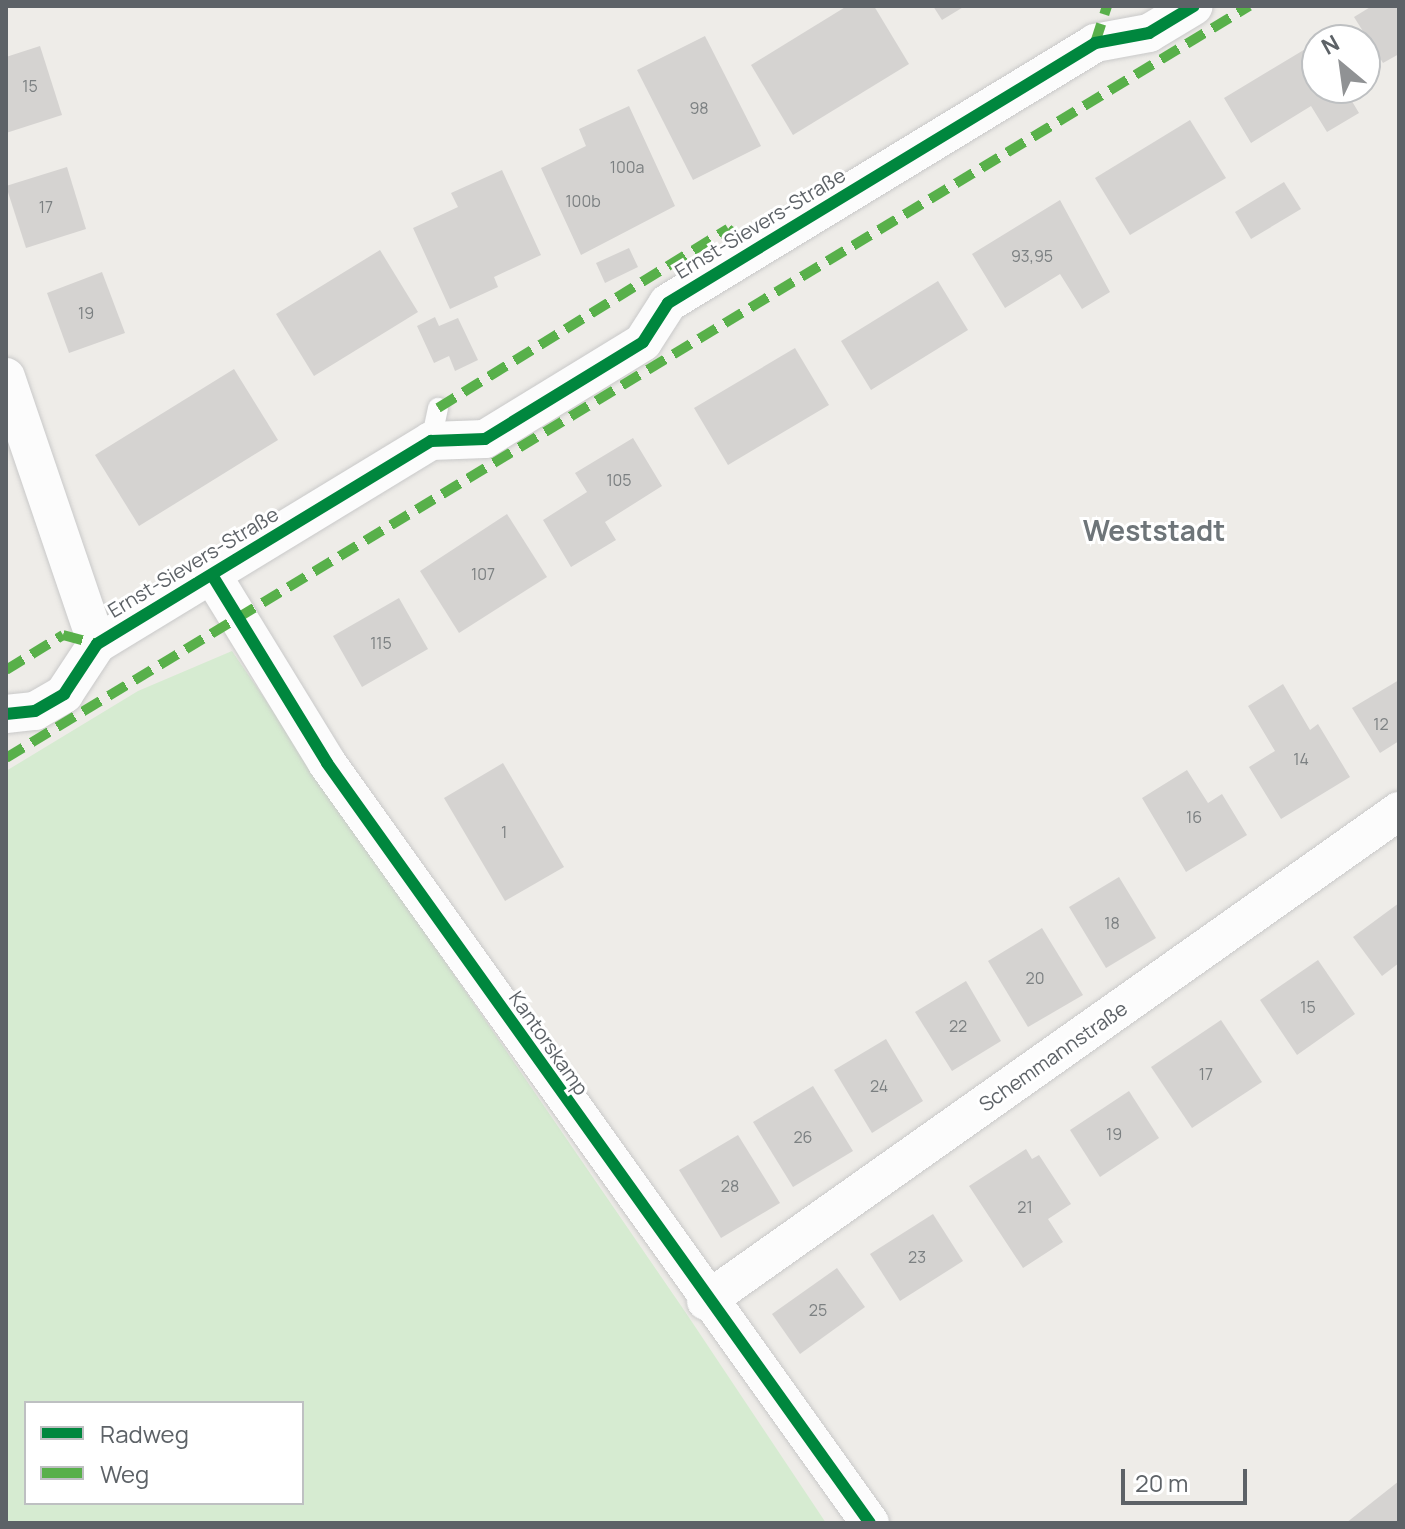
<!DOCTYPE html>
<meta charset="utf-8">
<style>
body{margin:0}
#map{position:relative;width:1405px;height:1529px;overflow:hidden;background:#eeece8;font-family:Manrope,sans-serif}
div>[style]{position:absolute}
.green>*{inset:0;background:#d6ebd1}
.building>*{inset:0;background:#d5d3d1}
.roads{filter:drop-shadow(0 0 2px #c9c9c9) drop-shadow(0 0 2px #c9c9c9)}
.service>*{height:20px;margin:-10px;padding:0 10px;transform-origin:10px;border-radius:10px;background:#fcfcfc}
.minor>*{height:38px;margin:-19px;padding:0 19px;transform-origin:19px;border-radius:19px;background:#fcfcfc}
.quiet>*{height:10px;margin-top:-5px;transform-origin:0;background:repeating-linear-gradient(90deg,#58b04a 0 20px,transparent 0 30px)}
.cycleway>*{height:12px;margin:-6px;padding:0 6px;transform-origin:6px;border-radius:6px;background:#00873e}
span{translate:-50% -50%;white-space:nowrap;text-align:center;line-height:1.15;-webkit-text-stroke:6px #fff;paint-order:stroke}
.number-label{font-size:16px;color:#7c8082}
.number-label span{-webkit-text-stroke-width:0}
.street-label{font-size:20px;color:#5d6267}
.district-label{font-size:28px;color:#6e7579;font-weight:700}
.frame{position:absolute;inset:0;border:8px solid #5d6267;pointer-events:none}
.legend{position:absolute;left:24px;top:1401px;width:280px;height:104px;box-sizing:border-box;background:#fff;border:2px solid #bec0c2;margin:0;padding:10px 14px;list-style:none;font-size:24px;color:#5d6267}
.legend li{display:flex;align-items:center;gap:16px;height:40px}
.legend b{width:40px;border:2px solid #bec0c2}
.north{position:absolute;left:1301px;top:24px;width:80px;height:80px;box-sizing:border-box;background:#fff;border:2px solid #bec0c2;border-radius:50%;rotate:331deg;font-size:22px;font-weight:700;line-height:32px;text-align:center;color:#5d6267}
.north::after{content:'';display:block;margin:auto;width:28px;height:36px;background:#909294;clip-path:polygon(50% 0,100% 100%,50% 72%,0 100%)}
.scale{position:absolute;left:1121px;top:1469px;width:126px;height:36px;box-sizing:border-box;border:4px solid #5d6267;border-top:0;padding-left:10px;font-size:24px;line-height:28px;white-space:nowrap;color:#5d6267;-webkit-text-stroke:6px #fff;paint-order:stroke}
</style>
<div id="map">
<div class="green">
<div style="clip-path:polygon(evenodd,232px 651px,686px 1313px,826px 1523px,6px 1523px,6px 771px,138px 691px,232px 651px,26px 1403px,302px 1403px,302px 1503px,26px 1503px,26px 1403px)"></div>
</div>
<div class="building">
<div style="clip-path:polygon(847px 6px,874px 6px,909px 64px,793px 135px,751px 65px)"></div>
<div style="clip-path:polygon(933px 6px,965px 6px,942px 20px)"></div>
<div style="clip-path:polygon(1372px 6px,1399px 6px,1399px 54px,1383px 63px,1354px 17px)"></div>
<div style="clip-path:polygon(705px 36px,761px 146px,693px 180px,637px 70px)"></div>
<div style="clip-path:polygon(1317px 42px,1317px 88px,1344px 88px,1359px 113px,1327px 132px,1311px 106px,1251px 143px,1224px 98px)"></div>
<div style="clip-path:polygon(40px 46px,62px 115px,6px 133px,6px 57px)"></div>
<div style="clip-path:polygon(629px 106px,675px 206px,581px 255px,541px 168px,586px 146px,579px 129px)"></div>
<div style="clip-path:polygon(1190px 120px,1226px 178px,1130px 235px,1095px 178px)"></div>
<div style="clip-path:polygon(67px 167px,86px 229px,26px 248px,6px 186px)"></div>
<div style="clip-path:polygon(502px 170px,541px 255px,494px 277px,498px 287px,450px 309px,413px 228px,458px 207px,451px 193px)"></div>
<div style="clip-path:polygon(1284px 182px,1301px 209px,1251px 239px,1235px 212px)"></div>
<div style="clip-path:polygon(1060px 200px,1110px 292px,1082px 309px,1060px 274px,1005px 308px,972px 254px)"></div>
<div style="clip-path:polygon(629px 248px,638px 267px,605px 283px,596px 263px)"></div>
<div style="clip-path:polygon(380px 250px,418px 312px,314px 376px,276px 314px)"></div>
<div style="clip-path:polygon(102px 272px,125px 333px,69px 353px,47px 293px)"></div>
<div style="clip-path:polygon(938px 281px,968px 330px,871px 390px,841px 341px)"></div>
<div style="clip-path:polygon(435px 317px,439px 326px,458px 318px,478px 360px,455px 371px,449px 356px,434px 363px,417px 326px)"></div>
<div style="clip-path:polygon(795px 348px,829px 405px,728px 465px,694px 408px)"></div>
<div style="clip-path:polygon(234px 369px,278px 440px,139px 526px,95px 455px)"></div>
<div style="clip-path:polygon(633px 438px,662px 486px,605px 522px,616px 540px,571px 567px,543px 520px,587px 492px,575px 473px)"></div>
<div style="clip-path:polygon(507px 514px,547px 577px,459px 633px,420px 571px)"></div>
<div style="clip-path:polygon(399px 598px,428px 649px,362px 687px,333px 636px)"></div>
<div style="clip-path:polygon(1399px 680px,1399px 741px,1380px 753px,1352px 708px)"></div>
<div style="clip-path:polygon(1283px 684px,1310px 730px,1318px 724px,1350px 777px,1281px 819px,1249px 767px,1275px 751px,1248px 706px)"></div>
<div style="clip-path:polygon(503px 763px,564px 867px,505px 901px,444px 798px)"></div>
<div style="clip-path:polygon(1187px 770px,1208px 803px,1222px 794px,1247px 835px,1186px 872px,1142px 798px)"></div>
<div style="clip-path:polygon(1119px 877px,1156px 938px,1106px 968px,1069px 907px)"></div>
<div style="clip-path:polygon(1399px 903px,1399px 963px,1382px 976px,1353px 937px)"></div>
<div style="clip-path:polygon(1042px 928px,1083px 995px,1028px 1027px,988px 961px)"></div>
<div style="clip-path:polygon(1318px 960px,1355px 1014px,1297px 1055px,1260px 1000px)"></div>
<div style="clip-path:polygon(966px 981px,1001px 1041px,952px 1071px,915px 1012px)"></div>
<div style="clip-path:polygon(1221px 1020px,1262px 1082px,1192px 1128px,1151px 1067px)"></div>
<div style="clip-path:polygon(886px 1039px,923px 1101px,872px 1133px,834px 1070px)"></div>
<div style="clip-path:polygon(813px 1086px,853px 1151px,793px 1187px,753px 1122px)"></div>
<div style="clip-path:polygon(1129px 1091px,1159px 1138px,1100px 1177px,1070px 1130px)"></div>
<div style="clip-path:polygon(738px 1135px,780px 1203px,721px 1238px,679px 1170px)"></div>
<div style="clip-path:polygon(1026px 1149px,1032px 1159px,1039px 1155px,1071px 1204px,1048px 1219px,1063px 1242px,1023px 1268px,969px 1186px)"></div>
<div style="clip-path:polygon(933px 1214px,963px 1261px,900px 1301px,870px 1254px)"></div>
<div style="clip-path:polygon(837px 1268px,865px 1307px,800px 1354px,772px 1314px)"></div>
<div style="clip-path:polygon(1399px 1481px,1399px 1523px,1346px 1523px)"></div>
</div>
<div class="roads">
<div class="service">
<div style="left:431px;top:441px;width:34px;rotate:-78deg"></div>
</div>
<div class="minor">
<div style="left:6px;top:377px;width:282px;rotate:71.2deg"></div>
<div style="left:212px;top:575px;width:220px;rotate:58.5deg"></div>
<div style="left:327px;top:763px;width:934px;rotate:54.46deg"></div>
<div style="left:6px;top:714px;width:29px;rotate:-6deg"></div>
<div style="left:35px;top:711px;width:34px;rotate:-30deg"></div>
<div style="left:64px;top:694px;width:60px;rotate:-56.6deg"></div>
<div style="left:97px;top:644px;width:391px;rotate:-31.3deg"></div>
<div style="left:431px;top:441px;width:54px;rotate:-2.1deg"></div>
<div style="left:485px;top:439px;width:185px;rotate:-31.5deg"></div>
<div style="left:643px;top:342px;width:46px;rotate:-57.3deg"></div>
<div style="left:668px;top:303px;width:500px;rotate:-31.3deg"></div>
<div style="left:1095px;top:43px;width:55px;rotate:-10.5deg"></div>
<div style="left:1149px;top:33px;width:52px;rotate:-31deg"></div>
<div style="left:706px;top:1301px;width:849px;rotate:-35.26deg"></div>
</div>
</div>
<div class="quiet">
<div style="left:1095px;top:43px;width:39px;rotate:-72deg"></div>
<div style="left:438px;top:408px;width:341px;rotate:-31.7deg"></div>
<div style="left:728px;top:229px;width:35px;rotate:37deg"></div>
<div style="left:6px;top:670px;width:67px;rotate:-31.6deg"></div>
<div style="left:63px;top:635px;width:35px;rotate:15deg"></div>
<div style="left:6px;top:758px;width:1453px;rotate:-31.17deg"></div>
</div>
<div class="cycleway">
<div style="left:212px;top:575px;width:220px;rotate:58.5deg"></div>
<div style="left:327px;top:763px;width:934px;rotate:54.46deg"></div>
<div style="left:6px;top:714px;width:29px;rotate:-6deg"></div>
<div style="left:35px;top:711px;width:34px;rotate:-30deg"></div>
<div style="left:64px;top:694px;width:60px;rotate:-56.6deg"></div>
<div style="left:97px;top:644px;width:391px;rotate:-31.3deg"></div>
<div style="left:431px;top:441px;width:54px;rotate:-2.1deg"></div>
<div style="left:485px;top:439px;width:185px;rotate:-31.5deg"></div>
<div style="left:643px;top:342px;width:46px;rotate:-57.3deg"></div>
<div style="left:668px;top:303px;width:500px;rotate:-31.3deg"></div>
<div style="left:1095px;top:43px;width:55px;rotate:-10.5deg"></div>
<div style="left:1149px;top:33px;width:52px;rotate:-31deg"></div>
</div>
<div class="number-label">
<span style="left:30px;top:86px">15</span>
<span style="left:699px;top:108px">98</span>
<span style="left:627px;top:167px">100a</span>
<span style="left:583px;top:201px">100b</span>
<span style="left:46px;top:207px">17</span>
<span style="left:1032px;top:256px">93,95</span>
<span style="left:86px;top:313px">19</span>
<span style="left:619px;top:480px">105</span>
<span style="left:483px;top:574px">107</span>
<span style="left:381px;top:643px">115</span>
<span style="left:1381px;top:724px">12</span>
<span style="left:1301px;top:759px">14</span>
<span style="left:1194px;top:817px">16</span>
<span style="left:504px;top:832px">1</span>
<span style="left:1112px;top:923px">18</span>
<span style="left:1035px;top:978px">20</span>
<span style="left:1308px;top:1007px">15</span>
<span style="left:958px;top:1026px">22</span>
<span style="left:1206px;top:1074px">17</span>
<span style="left:879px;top:1086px">24</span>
<span style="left:1114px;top:1134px">19</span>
<span style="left:803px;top:1137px">26</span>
<span style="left:730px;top:1186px">28</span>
<span style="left:1025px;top:1207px">21</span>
<span style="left:917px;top:1257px">23</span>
<span style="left:818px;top:1310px">25</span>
</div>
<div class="street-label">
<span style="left:760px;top:223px;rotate:-31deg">Ernst-Sievers-Straße</span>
<span style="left:193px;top:562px;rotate:-31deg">Ernst-Sievers-Straße</span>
<span style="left:549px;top:1043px;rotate:55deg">Kantorskamp</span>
<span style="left:1053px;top:1056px;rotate:-35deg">Schemmannstraße</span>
</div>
<div class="district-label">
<span style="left:1154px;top:530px">Weststadt</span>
</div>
<div class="frame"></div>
<ul class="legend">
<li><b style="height:10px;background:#00873e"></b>Radweg</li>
<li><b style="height:10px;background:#58b04a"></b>Weg</li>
</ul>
<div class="north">N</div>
<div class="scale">20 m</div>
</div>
